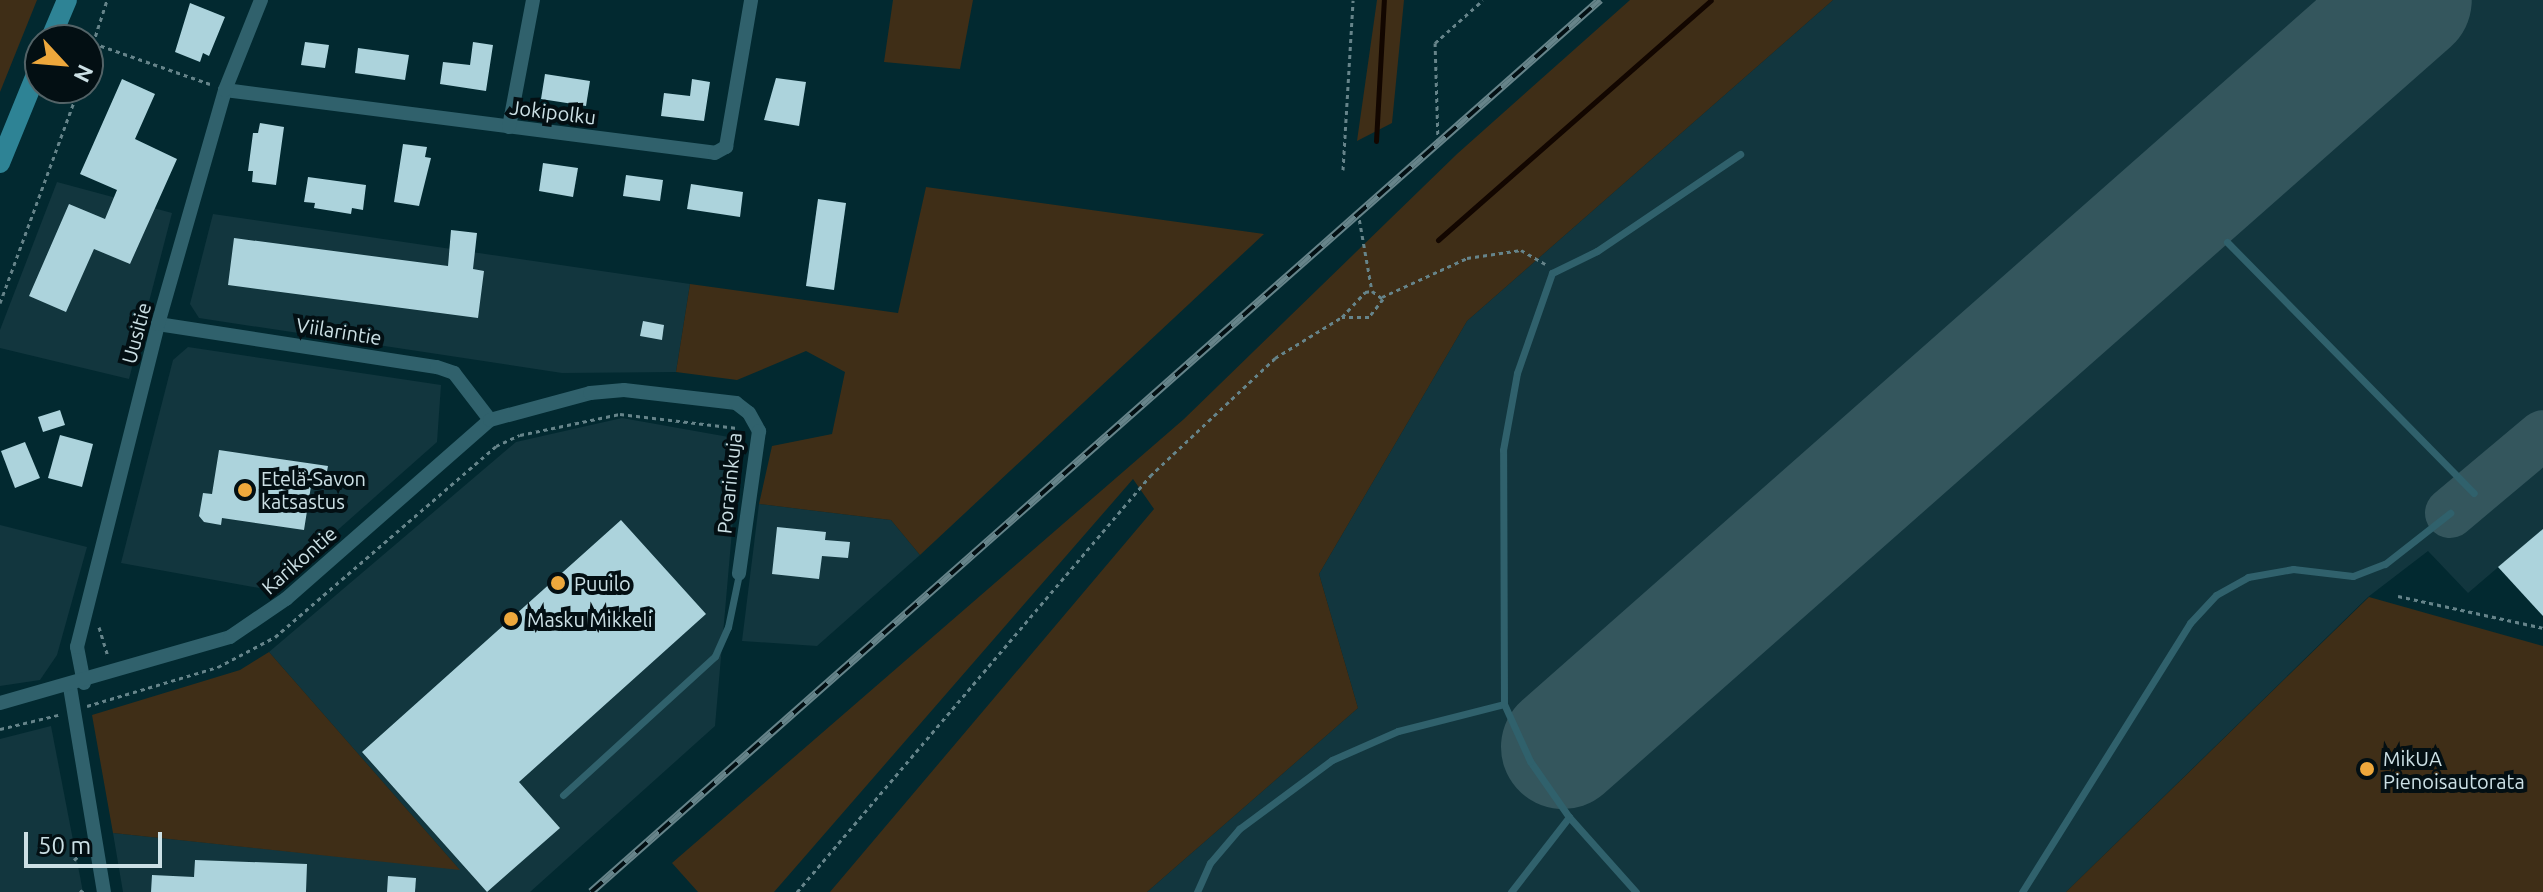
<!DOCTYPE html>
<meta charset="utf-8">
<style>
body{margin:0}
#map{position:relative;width:2543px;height:892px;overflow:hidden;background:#022930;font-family:Ubuntu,sans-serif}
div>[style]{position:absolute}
.built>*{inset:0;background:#12363e}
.green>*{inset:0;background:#3f2e17}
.stream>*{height:5px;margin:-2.5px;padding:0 2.5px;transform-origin:2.5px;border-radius:2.5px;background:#120600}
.taxiway>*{height:50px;margin:-25px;padding:0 25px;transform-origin:25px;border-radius:25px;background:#34565d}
.runway>*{height:124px;margin:-62px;padding:0 62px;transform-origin:62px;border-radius:62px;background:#34565d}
.building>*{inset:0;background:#acd3dc}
.path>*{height:3px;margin-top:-1.5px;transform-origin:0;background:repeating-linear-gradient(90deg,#66848a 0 4px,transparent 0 8px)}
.service>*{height:7px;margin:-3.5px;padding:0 3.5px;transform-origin:3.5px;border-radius:3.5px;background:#30616c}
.minor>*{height:14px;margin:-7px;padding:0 7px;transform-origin:7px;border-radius:7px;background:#30616c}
.secondary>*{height:20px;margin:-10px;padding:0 10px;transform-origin:10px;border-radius:10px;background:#2e8395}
.rail>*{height:8px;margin-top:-4px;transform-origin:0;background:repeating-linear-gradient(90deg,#030f13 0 15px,#67848a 0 30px);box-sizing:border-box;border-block:2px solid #67848a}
.dots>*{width:22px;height:22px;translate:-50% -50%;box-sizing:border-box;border:4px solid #030f13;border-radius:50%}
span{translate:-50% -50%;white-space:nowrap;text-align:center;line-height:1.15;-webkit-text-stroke:8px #030f13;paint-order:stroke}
.street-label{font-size:20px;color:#cce0e5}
.poi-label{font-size:20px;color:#cce0e5}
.left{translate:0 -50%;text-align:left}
.north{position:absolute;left:24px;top:24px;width:80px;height:80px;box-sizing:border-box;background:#030f13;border:2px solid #536367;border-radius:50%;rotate:116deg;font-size:22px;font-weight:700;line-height:32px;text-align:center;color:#cce0e5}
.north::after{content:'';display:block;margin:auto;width:28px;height:36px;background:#eea83c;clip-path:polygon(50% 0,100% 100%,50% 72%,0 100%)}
.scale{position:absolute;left:24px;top:832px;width:138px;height:36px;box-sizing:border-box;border:4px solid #cce0e5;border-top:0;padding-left:10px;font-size:24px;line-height:28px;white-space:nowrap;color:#cce0e5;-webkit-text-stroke:6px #030f13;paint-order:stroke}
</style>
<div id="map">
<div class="built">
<div style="clip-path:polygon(1833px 0,2543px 0,2543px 529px,2468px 593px,2428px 551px,2368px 597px,2066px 892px,1147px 892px,1358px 708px,1319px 574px,1467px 321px)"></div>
<div style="clip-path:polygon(57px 182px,172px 213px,129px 379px,0 348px,0 330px)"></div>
<div style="clip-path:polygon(213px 214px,690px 284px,676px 372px,562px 373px,199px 318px,190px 304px)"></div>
<div style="clip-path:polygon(188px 347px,441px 385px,437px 442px,270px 590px,121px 563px,173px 360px)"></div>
<div style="clip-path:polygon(622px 418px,740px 439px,715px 726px,530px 892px,123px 892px,113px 833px,459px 869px,269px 652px,516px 442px)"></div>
<div style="clip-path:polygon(759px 504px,891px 520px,920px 555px,817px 646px,742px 641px)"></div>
<div style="clip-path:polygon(0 525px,87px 547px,57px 655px,40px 680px,0 686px)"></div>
<div style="clip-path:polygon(51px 726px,83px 892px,0 892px,0 739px)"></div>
</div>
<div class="green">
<div style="clip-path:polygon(0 0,37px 0,0 92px)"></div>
<div style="clip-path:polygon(893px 0,973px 0,960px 69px,884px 62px)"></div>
<div style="clip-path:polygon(1377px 0,1404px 0,1392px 123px,1357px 141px)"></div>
<div style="clip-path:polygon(1630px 0,1833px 0,1467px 321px,1319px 574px,1358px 708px,1147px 892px,830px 892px,1154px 509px,1133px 479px,774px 892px,698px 892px,672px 863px,1184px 419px,1457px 154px)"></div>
<div style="clip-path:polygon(926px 187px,1264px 234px,920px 555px,891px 520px,759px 504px,772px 446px,832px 434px,845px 372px,806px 351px,737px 380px,676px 372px,690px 284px,898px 313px)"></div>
<div style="clip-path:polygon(2369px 597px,2543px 646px,2543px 892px,2066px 892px)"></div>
<div style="clip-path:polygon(269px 652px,460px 870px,113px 833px,92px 715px,240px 670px)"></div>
</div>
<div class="stream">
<div style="left:1376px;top:141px;width:141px;rotate:-86.8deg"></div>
<div style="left:1438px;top:240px;width:363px;rotate:-41.3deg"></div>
</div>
<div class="taxiway">
<div style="left:2450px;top:513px;width:121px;rotate:-40deg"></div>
</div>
<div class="runway">
<div style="left:1563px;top:747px;width:1129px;rotate:-41.41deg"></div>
</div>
<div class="building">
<div style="clip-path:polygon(190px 3px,225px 17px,209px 56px,203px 53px,200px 62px,175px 52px)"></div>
<div style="clip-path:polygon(305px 42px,329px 45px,325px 68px,301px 65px)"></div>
<div style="clip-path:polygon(473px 42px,493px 45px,486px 91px,440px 84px,443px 62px,470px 65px)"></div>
<div style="clip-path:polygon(358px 48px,409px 55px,405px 80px,355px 73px)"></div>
<div style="clip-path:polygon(545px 74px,590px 81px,586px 106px,541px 99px)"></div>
<div style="clip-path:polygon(776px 78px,806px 82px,799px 126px,764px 120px)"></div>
<div style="clip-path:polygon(122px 79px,155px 94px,135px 139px,177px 159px,130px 264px,94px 249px,66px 312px,29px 296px,69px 204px,105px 219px,117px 190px,80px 174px)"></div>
<div style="clip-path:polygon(692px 79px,710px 82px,704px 121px,661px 116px,664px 93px,690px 96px)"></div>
<div style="clip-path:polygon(260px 123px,284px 127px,276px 185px,252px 182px,253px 171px,248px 171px,253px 133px,258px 133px)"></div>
<div style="clip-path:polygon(403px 144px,427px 147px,425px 157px,431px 158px,419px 206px,394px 202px)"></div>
<div style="clip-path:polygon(543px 163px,578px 168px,573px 197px,539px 191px)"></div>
<div style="clip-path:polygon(626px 175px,663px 180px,660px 201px,623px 196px)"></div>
<div style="clip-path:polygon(308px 177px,366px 185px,363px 210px,352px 208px,351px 214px,314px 208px,315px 203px,304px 202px)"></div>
<div style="clip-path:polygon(691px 184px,743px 192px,740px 217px,687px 209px)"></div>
<div style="clip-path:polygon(818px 199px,846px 203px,834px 290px,806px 286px)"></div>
<div style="clip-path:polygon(451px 230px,477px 233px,473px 269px,484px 271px,478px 318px,228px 285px,234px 238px,448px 266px)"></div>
<div style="clip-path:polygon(643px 321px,664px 325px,662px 340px,640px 336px)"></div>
<div style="clip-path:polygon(60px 410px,65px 425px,43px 432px,38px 417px)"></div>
<div style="clip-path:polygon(60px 435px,93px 444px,82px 487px,48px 478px)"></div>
<div style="clip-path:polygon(25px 442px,40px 478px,15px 488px,1px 451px)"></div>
<div style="clip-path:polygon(219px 450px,328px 466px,324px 488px,311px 486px,304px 530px,222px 518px,221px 525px,204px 522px,199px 516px,203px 493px,212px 494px)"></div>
<div style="clip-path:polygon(621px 520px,706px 614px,519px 782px,560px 828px,487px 892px,362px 752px)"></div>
<div style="clip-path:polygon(777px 527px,826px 532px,825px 540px,850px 542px,848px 558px,822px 556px,819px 579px,772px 574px)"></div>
<div style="clip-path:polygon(2543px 529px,2543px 616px,2498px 567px)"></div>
<div style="clip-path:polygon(195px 860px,307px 864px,306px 892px,151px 892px,152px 875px,194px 877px)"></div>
<div style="clip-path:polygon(388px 876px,416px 878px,415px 892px,387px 892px)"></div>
</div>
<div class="path">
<div style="left:93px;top:43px;width:124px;rotate:19.3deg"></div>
<div style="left:88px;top:59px;width:62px;rotate:-72.1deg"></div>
<div style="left:1438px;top:142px;width:99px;rotate:-91.7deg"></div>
<div style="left:1435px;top:43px;width:64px;rotate:-41.9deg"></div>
<div style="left:1343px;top:170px;width:170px;rotate:-86.6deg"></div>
<div style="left:1358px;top:212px;width:80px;rotate:80deg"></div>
<div style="left:1382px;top:297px;width:94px;rotate:-24.6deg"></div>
<div style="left:1467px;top:258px;width:55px;rotate:-8.4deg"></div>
<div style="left:1521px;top:250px;width:28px;rotate:30deg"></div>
<div style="left:0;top:303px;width:229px;rotate:-69.8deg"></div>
<div style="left:2398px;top:596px;width:148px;rotate:12.4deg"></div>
<div style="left:99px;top:627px;width:28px;rotate:73deg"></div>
<div style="left:87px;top:706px;width:137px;rotate:-16.6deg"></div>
<div style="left:218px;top:667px;width:64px;rotate:-27.8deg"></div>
<div style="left:275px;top:637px;width:292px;rotate:-40.8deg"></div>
<div style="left:496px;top:446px;width:26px;rotate:-25deg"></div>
<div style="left:520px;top:435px;width:102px;rotate:-11.9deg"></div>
<div style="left:620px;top:414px;width:118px;rotate:6.8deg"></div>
<div style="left:0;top:729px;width:60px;rotate:-13.6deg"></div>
<div style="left:74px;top:860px;width:9px;rotate:-41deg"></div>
<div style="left:80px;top:890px;width:4px;rotate:34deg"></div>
<div style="left:797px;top:892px;width:546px;rotate:-49.68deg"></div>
<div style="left:1150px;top:476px;width:172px;rotate:-43.3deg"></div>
<div style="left:1275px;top:358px;width:79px;rotate:-31.5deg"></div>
<div style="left:1342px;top:317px;width:34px;rotate:-47deg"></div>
<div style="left:1365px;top:292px;width:7px;rotate:-8deg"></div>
<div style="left:1372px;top:291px;width:14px;rotate:36deg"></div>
<div style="left:1383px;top:299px;width:23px;rotate:128deg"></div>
<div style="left:1369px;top:317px;width:27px;rotate:180deg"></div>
</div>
<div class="service">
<div style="left:2227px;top:242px;width:352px;rotate:45.5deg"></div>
<div style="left:563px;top:795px;width:206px;rotate:-42.4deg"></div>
<div style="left:715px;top:656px;width:32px;rotate:-66deg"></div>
<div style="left:728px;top:627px;width:54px;rotate:-78.3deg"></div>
<div style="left:1197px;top:892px;width:32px;rotate:-66deg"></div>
<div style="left:1210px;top:863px;width:45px;rotate:-49.5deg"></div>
<div style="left:1239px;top:829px;width:116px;rotate:-36.6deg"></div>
<div style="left:1332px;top:760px;width:72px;rotate:-23.7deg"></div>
<div style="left:1398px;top:731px;width:109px;rotate:-14.3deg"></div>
<div style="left:1511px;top:892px;width:95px;rotate:-52.3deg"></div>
<div style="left:1636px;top:892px;width:101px;rotate:-131.8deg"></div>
<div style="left:1569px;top:817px;width:68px;rotate:-124.9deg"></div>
<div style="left:1530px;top:761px;width:63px;rotate:-114.5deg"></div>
<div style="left:1504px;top:704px;width:254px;rotate:-90.2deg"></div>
<div style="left:1503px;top:450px;width:78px;rotate:-79.7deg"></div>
<div style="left:1517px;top:373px;width:106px;rotate:-70.7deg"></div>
<div style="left:1552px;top:273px;width:50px;rotate:-26.1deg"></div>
<div style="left:1597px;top:251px;width:173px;rotate:-34.1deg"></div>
<div style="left:2022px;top:892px;width:317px;rotate:-58deg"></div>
<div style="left:2190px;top:623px;width:38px;rotate:-47deg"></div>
<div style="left:2216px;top:595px;width:37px;rotate:-29deg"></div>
<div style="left:2248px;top:577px;width:46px;rotate:-10.1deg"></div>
<div style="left:2293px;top:569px;width:60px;rotate:6.7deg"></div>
<div style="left:2353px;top:576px;width:34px;rotate:-21deg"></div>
<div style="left:2385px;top:564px;width:83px;rotate:-38.1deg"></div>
</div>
<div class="minor">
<div style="left:225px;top:90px;width:494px;rotate:7.3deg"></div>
<div style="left:715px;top:153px;width:13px;rotate:-29deg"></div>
<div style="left:726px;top:147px;width:149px;rotate:-80.3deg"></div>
<div style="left:509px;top:127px;width:129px;rotate:-79.3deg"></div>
<div style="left:158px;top:324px;width:282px;rotate:8.8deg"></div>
<div style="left:437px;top:367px;width:18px;rotate:19deg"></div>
<div style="left:454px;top:373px;width:59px;rotate:52.5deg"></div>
<div style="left:84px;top:683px;width:37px;rotate:-101deg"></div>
<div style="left:77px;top:647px;width:333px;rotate:-75.9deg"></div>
<div style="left:158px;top:324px;width:243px;rotate:-74deg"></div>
<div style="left:225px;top:90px;width:97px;rotate:-68.2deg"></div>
<div style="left:70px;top:687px;width:208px;rotate:80.6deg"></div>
<div style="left:0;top:703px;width:239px;rotate:-16deg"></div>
<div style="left:230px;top:637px;width:68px;rotate:-34.2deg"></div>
<div style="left:286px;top:599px;width:271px;rotate:-41.3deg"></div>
<div style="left:490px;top:420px;width:104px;rotate:-15.1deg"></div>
<div style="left:590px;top:393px;width:34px;rotate:-5deg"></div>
<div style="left:624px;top:390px;width:113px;rotate:6.6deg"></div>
<div style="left:736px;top:403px;width:16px;rotate:38deg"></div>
<div style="left:749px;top:413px;width:21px;rotate:61deg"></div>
<div style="left:759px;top:431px;width:144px;rotate:98deg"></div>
</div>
<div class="secondary">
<div style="left:50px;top:40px;width:43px;rotate:-67deg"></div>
<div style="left:0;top:163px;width:106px;rotate:-67.8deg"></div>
</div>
<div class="rail">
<div style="left:591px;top:892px;width:1347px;rotate:-41.48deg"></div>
</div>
<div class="dots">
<div style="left:245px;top:490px;background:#eea83c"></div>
<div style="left:558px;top:583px;background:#eea83c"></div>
<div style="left:511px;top:619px;background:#eea83c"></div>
<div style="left:2367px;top:769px;background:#eea83c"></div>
</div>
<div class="street-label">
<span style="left:553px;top:112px;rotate:7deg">Jokipolku</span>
<span style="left:339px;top:331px;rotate:9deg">Viilarintie</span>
<span style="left:136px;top:333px;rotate:-75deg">Uusitie</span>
<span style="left:729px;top:483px;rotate:-84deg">Porarinkuja</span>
<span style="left:299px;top:560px;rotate:-41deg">Karikontie</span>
</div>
<div class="poi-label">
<span class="left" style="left:261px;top:490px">Etelä-Savon<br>katsastus</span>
<span class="left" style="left:574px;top:583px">Puuilo</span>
<span class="left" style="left:527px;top:619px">Masku Mikkeli</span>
<span class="left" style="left:2383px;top:770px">MikUA<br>Pienoisautorata</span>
</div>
<div class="north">N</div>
<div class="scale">50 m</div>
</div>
